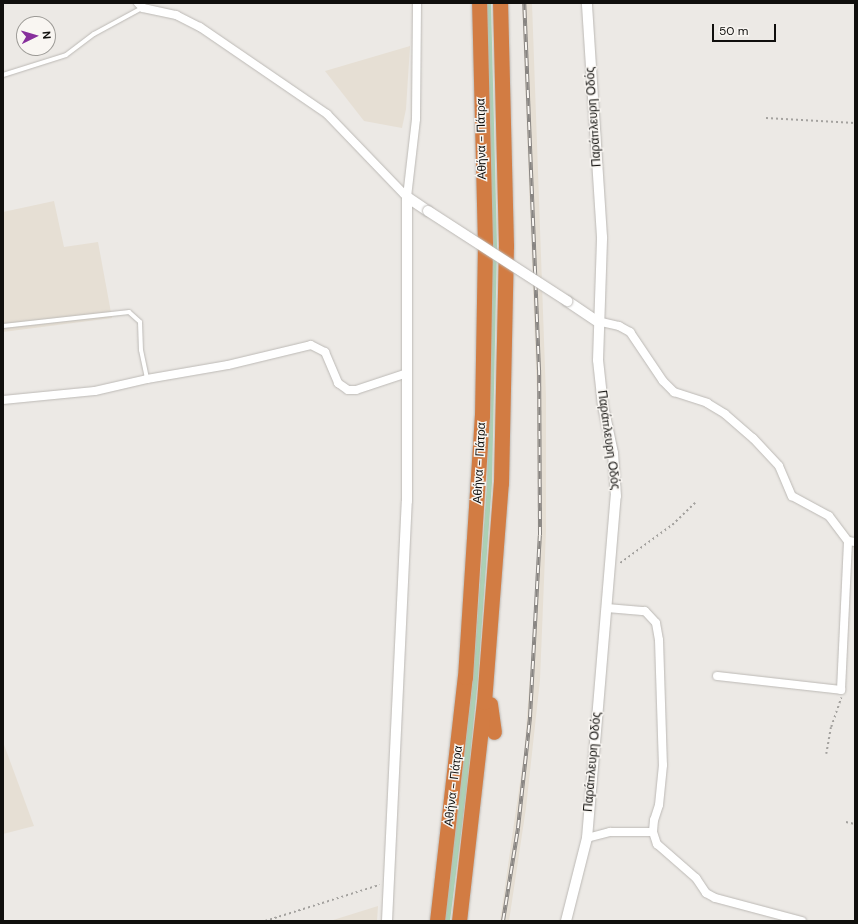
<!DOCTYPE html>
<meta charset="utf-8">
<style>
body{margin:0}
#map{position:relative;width:858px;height:924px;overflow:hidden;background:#ece9e5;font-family:"DM Sans",sans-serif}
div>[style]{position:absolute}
.built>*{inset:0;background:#e6dfd4}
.green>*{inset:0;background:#acd1b5}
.path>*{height:1.5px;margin-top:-0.75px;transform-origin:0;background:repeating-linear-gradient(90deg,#a4a29f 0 2px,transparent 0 5px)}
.roads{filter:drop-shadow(0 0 1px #bcb9b5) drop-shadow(0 0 1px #bcb9b5)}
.service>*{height:4px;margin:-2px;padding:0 2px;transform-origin:2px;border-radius:2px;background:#fff}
.minor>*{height:8px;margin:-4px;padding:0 4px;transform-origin:4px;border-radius:4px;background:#fff}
.tertiary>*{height:10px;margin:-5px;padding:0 5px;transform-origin:5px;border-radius:5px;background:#fff}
.motorway>*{height:15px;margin:-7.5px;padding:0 7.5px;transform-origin:7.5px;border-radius:7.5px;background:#d27c43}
.rail>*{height:4px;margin-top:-2px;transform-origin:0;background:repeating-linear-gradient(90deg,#f9f6f2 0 8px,#888582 0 16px);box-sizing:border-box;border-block:1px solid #888582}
.bridges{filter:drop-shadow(0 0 1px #bcb9b5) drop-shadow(0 0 1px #bcb9b5)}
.tertiary-bridge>*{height:10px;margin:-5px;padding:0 5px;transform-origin:5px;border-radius:5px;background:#fff}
span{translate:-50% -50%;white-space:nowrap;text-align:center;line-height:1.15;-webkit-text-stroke:3px #f9f6f2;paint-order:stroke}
.street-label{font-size:12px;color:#100f0d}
.frame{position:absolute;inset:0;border:4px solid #100f0d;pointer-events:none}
.north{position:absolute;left:16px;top:16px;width:40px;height:40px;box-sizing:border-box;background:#f9f6f2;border:1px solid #9c9a96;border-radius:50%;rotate:85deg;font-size:11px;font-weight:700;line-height:16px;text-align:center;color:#100f0d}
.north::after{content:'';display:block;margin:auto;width:14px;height:18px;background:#872f9c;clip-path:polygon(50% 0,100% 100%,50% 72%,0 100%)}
.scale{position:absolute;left:712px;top:24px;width:64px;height:18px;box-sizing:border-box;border:2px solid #100f0d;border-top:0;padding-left:5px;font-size:12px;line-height:14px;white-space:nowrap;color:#100f0d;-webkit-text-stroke:3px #f9f6f2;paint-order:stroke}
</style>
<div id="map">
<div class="built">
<div style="clip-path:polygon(522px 3px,532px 3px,546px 396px,546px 531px,540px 680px,526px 808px,509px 921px,500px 921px,524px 754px,536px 598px,538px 530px,537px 396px)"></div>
<div style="clip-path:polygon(410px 46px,406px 109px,402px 128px,364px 121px,325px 71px)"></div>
<div style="clip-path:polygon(54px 201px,64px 247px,98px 242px,112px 318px,3px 332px,3px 212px)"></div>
<div style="clip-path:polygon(3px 742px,34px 826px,3px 834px)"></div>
<div style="clip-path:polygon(378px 906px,377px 921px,330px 921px)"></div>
</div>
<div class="green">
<div style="clip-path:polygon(487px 3px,491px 3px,497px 246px,492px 483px,478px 679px,467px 787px,450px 921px,445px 921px,473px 678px,487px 483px,492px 246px)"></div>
</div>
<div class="path">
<div style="left:766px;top:118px;width:89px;rotate:3.2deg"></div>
<div style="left:620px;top:563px;width:64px;rotate:-36.2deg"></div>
<div style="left:672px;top:525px;width:32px;rotate:-44deg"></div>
<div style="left:826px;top:754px;width:27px;rotate:-80deg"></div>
<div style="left:831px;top:727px;width:31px;rotate:-71deg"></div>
<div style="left:846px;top:822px;width:9px;rotate:13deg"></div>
<div style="left:265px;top:921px;width:120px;rotate:-17.5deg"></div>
</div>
<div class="roads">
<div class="service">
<div style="left:3px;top:75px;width:66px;rotate:-17.6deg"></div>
<div style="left:66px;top:55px;width:35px;rotate:-37deg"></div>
<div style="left:94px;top:34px;width:55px;rotate:-28.4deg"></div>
<div style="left:3px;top:326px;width:127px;rotate:-6.3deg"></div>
<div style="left:129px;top:312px;width:15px;rotate:42deg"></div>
<div style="left:140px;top:322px;width:28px;rotate:88deg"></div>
<div style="left:141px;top:350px;width:30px;rotate:78deg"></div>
</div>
<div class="minor">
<div style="left:138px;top:3px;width:7px;rotate:45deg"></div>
<div style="left:143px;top:8px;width:34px;rotate:12deg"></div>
<div style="left:176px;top:15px;width:27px;rotate:27deg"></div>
<div style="left:200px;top:27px;width:154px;rotate:34.4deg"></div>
<div style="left:327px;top:114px;width:115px;rotate:46.1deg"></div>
<div style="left:407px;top:197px;width:79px;rotate:-83.4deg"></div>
<div style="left:416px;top:119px;width:116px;rotate:-89.5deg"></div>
<div style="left:597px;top:321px;width:23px;rotate:13deg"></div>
<div style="left:619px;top:326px;width:13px;rotate:29deg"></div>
<div style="left:630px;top:332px;width:59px;rotate:56deg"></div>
<div style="left:663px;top:381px;width:16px;rotate:45deg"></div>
<div style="left:674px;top:392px;width:35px;rotate:18deg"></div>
<div style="left:707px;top:403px;width:21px;rotate:31deg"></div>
<div style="left:725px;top:414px;width:37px;rotate:41deg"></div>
<div style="left:753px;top:438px;width:38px;rotate:47deg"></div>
<div style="left:779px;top:466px;width:33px;rotate:67deg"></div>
<div style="left:792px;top:496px;width:42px;rotate:28.4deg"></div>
<div style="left:829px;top:516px;width:31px;rotate:53deg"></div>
<div style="left:848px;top:541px;width:7px;rotate:8deg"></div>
<div style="left:3px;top:400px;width:92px;rotate:-5.6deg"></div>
<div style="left:95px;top:391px;width:53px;rotate:-13deg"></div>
<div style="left:147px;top:379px;width:82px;rotate:-9.8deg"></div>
<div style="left:228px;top:365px;width:85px;rotate:-13.5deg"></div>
<div style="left:311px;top:345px;width:16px;rotate:27deg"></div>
<div style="left:325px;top:352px;width:34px;rotate:67deg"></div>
<div style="left:338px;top:383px;width:12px;rotate:35deg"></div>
<div style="left:348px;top:390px;width:8px"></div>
<div style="left:356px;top:390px;width:54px;rotate:-18.4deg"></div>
<div style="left:607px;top:608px;width:38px;rotate:5deg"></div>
<div style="left:645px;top:611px;width:16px;rotate:47deg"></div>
<div style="left:656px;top:623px;width:17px;rotate:80deg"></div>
<div style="left:659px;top:640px;width:125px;rotate:88.2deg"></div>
<div style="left:663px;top:765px;width:40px;rotate:95.7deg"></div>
<div style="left:659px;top:805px;width:16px;rotate:108deg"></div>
<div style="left:654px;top:820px;width:12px;rotate:95deg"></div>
<div style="left:653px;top:832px;width:13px;rotate:72deg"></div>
<div style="left:657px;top:844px;width:52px;rotate:41.1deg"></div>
<div style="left:696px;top:878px;width:18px;rotate:56deg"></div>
<div style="left:706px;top:893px;width:10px;rotate:29deg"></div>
<div style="left:715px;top:898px;width:90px;rotate:14.8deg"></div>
<div style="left:717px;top:676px;width:125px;rotate:6.4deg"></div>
<div style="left:841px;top:690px;width:149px;rotate:-87.3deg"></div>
<div style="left:587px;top:838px;width:24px;rotate:-15deg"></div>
<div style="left:610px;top:832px;width:43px"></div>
</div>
<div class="tertiary">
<div style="left:407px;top:197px;width:25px;rotate:34deg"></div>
<div style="left:567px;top:301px;width:36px;rotate:34deg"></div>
<div style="left:387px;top:921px;width:420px;rotate:-87.3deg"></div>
<div style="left:407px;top:501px;width:304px;rotate:-90deg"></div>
<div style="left:566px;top:921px;width:86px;rotate:-75.8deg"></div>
<div style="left:587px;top:838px;width:343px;rotate:-85.2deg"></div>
<div style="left:616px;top:496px;width:43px;rotate:-94deg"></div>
<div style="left:613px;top:453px;width:48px;rotate:-102deg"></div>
<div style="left:603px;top:406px;width:46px;rotate:-96.2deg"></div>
<div style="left:598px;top:360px;width:123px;rotate:-88.1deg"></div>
<div style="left:602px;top:237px;width:234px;rotate:-93.7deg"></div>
</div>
<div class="motorway">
<div style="left:490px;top:704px;width:28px;rotate:82deg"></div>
<div style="left:437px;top:921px;width:246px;rotate:-83.5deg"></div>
<div style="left:465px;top:677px;width:262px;rotate:-86.3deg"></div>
<div style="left:482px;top:416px;width:172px;rotate:-89deg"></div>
<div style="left:485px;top:244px;width:241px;rotate:-91.4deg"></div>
<div style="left:459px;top:921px;width:220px;rotate:-83.5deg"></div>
<div style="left:484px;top:702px;width:220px;rotate:-85.6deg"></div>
<div style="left:501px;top:483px;width:237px;rotate:-88.8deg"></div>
<div style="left:506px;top:246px;width:243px;rotate:-91.4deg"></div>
</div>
</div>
<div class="rail">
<div style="left:503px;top:921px;width:94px;rotate:-80.8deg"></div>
<div style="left:518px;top:828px;width:112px;rotate:-83.8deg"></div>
<div style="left:530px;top:717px;width:182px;rotate:-86.9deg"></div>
<div style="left:540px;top:535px;width:165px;rotate:-90.3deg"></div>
<div style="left:539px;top:370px;width:367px;rotate:-92.3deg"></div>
</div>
<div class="bridges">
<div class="tertiary-bridge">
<div style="left:428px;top:211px;width:166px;rotate:32.9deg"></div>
</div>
</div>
<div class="street-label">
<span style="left:594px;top:117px;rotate:-94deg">Παράπλευρη Οδός</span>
<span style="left:482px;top:139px;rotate:-91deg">Αθήνα - Πάτρα</span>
<span style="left:608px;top:440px;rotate:82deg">Παράπλευρη Οδός</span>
<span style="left:480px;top:463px;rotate:-87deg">Αθήνα - Πάτρα</span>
<span style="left:593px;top:762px;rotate:-85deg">Παράπλευρη Οδός</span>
<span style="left:454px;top:786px;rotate:-83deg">Αθήνα - Πάτρα</span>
</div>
<div class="frame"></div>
<div class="north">N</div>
<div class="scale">50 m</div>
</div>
